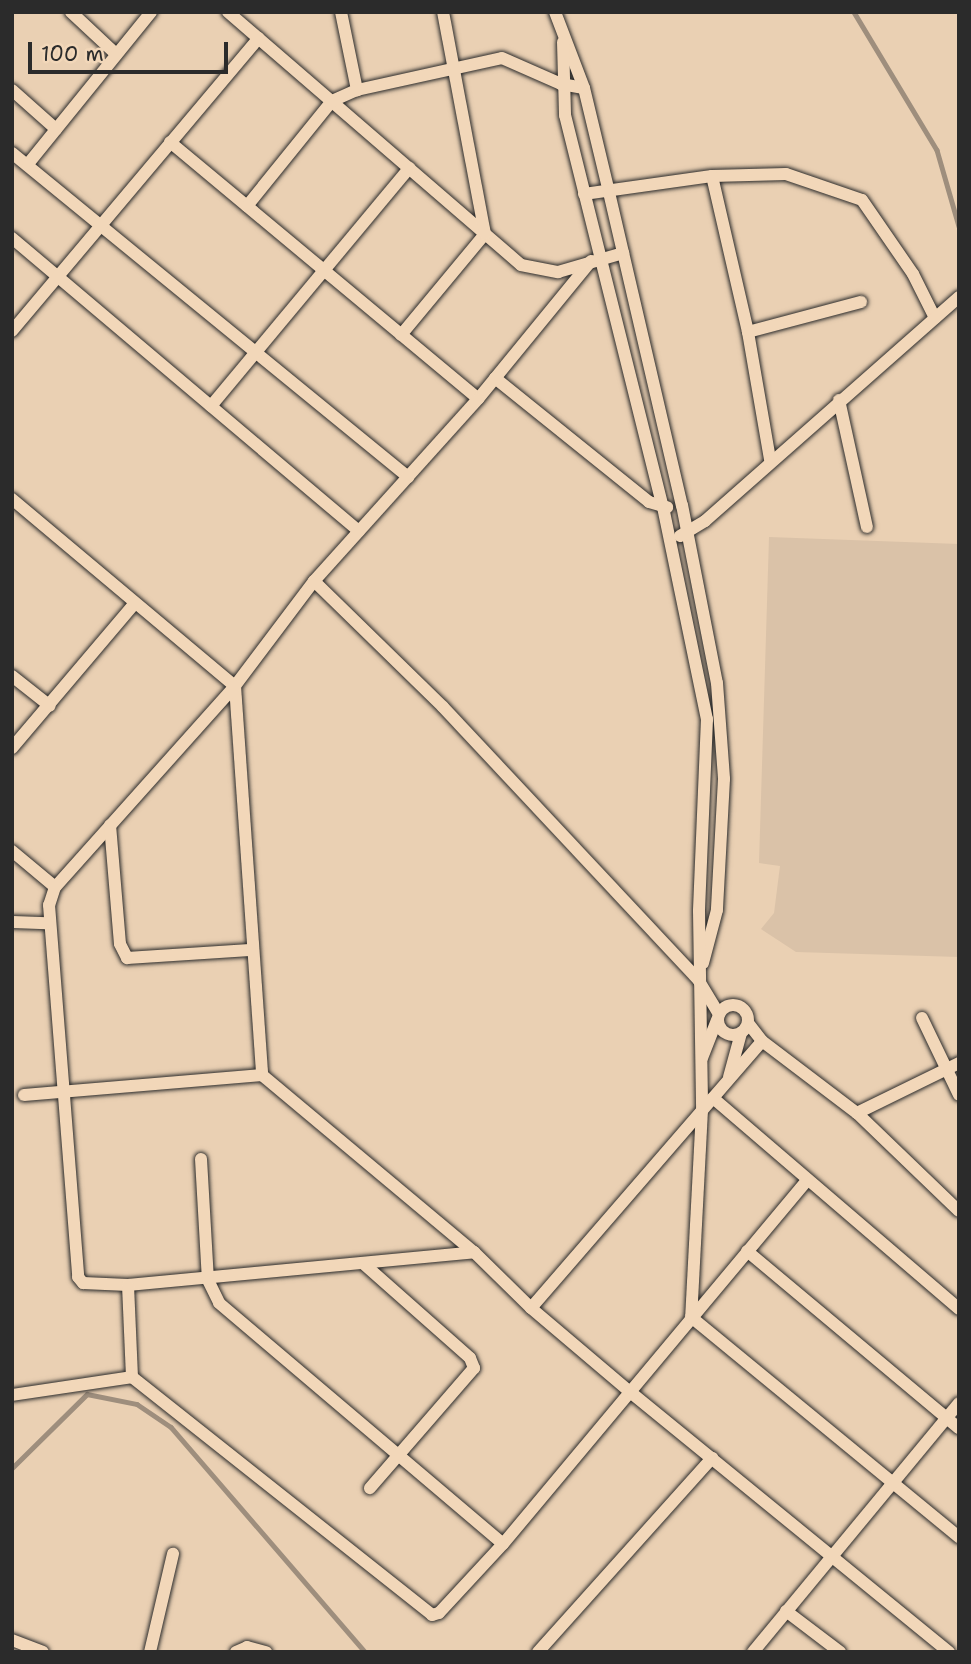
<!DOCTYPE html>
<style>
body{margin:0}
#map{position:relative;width:971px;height:1664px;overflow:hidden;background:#ead0b3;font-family:"Shantell Sans",sans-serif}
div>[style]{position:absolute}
.built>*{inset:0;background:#dac2a8}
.stream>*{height:4.5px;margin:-2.25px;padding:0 2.25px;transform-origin:2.25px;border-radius:2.25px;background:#9e8e7d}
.roads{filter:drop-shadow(0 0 2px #2b2b2b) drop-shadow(0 0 2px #2b2b2b)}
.minor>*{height:12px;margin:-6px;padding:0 6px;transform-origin:6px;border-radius:6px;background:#f2d7b9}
.minor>.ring{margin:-6px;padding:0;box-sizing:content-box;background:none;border:12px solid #f2d7b9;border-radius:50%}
span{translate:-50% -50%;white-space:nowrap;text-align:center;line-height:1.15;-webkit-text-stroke:7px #f2d7b9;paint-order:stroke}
.frame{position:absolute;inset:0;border:14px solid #2b2b2b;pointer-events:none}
.scale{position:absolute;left:28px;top:42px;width:200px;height:32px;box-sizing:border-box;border:4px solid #2b2b2b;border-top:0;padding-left:9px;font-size:21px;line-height:24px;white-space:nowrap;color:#2b2b2b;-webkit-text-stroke:5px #f2d7b9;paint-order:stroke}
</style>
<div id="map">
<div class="built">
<div style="clip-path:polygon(769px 537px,959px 544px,959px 957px,796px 952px,761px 929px,774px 913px,780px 866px,759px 863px)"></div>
</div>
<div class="stream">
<div style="left:854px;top:12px;width:161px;rotate:59deg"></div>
<div style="left:937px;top:150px;width:79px;rotate:73.9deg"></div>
<div style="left:12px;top:1468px;width:105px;rotate:-44.6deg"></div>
<div style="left:87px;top:1394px;width:51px;rotate:11.3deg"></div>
<div style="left:137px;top:1404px;width:41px;rotate:34.1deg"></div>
<div style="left:171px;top:1427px;width:297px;rotate:49.2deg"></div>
</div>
<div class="roads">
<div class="minor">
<div style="left:71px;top:12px;width:62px;rotate:43deg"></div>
<div style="left:228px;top:12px;width:387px;rotate:40.8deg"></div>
<div style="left:521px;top:265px;width:38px;rotate:11deg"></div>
<div style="left:558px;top:272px;width:68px;rotate:-16.3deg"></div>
<div style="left:341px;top:12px;width:80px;rotate:78.4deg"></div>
<div style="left:555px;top:12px;width:81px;rotate:69.1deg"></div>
<div style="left:584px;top:88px;width:103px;rotate:76.5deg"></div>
<div style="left:608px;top:188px;width:326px;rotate:76.9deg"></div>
<div style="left:682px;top:505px;width:181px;rotate:78.9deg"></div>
<div style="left:717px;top:683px;width:96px;rotate:85.8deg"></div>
<div style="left:724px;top:779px;width:131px;rotate:93.1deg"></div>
<div style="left:717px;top:910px;width:55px;rotate:104.8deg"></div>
<div style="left:563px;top:42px;width:73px;rotate:88.4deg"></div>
<div style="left:565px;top:115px;width:404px;rotate:76deg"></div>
<div style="left:663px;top:507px;width:217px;rotate:78.3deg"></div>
<div style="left:707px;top:719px;width:192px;rotate:92.4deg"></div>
<div style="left:699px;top:911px;width:199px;rotate:89.1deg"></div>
<div style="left:702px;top:1110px;width:207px;rotate:93deg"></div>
<div style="left:691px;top:1317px;width:347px;rotate:39.4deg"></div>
<div style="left:12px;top:90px;width:59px;rotate:41.6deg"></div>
<div style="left:170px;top:142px;width:401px;rotate:39.8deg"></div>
<div style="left:12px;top:153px;width:512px;rotate:39.29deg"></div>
<div style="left:28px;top:164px;width:196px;rotate:-51deg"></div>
<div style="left:712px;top:176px;width:74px;rotate:-1.5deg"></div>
<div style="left:786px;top:174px;width:80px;rotate:18.9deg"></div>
<div style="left:862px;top:200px;width:90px;rotate:55.4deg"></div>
<div style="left:913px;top:274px;width:49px;rotate:63.4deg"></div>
<div style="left:584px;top:194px;width:129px;rotate:-8deg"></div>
<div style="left:712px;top:176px;width:160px;rotate:77deg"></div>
<div style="left:748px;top:332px;width:130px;rotate:80.2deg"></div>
<div style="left:247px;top:206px;width:135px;rotate:-51deg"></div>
<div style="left:332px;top:101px;width:27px;rotate:-24deg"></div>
<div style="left:357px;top:90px;width:148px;rotate:-12.4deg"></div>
<div style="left:502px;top:58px;width:64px;rotate:23.8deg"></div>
<div style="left:561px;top:84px;width:23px;rotate:10deg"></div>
<div style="left:12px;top:238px;width:454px;rotate:40.2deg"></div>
<div style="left:591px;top:261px;width:178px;rotate:129.3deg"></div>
<div style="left:478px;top:399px;width:245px;rotate:132deg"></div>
<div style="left:314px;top:581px;width:131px;rotate:127deg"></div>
<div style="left:235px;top:686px;width:390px;rotate:86deg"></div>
<div style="left:262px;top:1075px;width:276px;rotate:39.9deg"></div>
<div style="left:474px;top:1252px;width:80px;rotate:44.5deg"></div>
<div style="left:531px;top:1308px;width:128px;rotate:40.3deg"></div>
<div style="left:629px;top:1391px;width:413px;rotate:39.2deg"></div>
<div style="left:12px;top:331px;width:383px;rotate:-49.9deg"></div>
<div style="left:748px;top:332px;width:117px;rotate:-14.9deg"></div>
<div style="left:401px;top:335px;width:131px;rotate:-50.3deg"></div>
<div style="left:485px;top:234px;width:226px;rotate:-100.7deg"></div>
<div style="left:495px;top:378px;width:198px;rotate:38.8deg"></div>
<div style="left:649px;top:502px;width:19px;rotate:16deg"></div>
<div style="left:839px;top:400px;width:130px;rotate:77.6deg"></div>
<div style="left:211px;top:406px;width:310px;rotate:-50.2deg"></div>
<div style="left:12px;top:499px;width:291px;rotate:40deg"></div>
<div style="left:235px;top:686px;width:270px;rotate:131.8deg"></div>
<div style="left:55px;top:887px;width:19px;rotate:108deg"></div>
<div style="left:49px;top:905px;width:373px;rotate:85.5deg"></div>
<div style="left:78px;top:1277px;width:8px;rotate:50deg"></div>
<div style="left:83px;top:1283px;width:45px;rotate:2.5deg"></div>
<div style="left:128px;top:1285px;width:348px;rotate:-5.4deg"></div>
<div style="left:680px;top:536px;width:29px;rotate:-31deg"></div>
<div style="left:705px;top:521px;width:339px;rotate:-41.4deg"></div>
<div style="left:314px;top:581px;width:180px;rotate:44.3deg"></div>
<div style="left:443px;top:707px;width:375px;rotate:46.9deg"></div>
<div style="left:699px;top:981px;width:39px;rotate:59deg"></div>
<div style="left:12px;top:676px;width:48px;rotate:38.3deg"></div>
<div style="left:12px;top:748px;width:190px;rotate:-49.7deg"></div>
<div style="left:110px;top:825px;width:119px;rotate:85.2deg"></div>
<div style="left:120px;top:944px;width:16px;rotate:63deg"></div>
<div style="left:127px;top:958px;width:123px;rotate:-3.7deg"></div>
<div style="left:12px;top:851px;width:56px;rotate:39.9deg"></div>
<div style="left:12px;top:922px;width:36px;rotate:2deg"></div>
<div class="ring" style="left:718px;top:1005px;width:18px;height:18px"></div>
<div style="left:922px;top:1018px;width:85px;rotate:64.3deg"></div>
<div style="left:748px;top:1023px;width:23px;rotate:52deg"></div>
<div style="left:762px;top:1041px;width:119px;rotate:37.2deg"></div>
<div style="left:857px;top:1113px;width:141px;rotate:43.9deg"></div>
<div style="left:702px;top:1058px;width:41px;rotate:-68.5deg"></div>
<div style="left:729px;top:1077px;width:46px;rotate:-74.7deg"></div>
<div style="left:24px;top:1095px;width:239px;rotate:-4.8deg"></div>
<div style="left:713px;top:1098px;width:324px;rotate:40.6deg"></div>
<div style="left:857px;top:1113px;width:114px;rotate:-26.1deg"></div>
<div style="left:201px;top:1159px;width:121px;rotate:86.7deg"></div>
<div style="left:208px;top:1280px;width:25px;rotate:64deg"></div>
<div style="left:219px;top:1303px;width:372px;rotate:40.3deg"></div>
<div style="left:747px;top:1251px;width:276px;rotate:39.9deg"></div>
<div style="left:365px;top:1265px;width:140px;rotate:41.5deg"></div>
<div style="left:470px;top:1358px;width:11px;rotate:68deg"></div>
<div style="left:474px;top:1368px;width:159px;rotate:130.9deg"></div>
<div style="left:531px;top:1308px;width:353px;rotate:-49.1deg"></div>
<div style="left:132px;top:1377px;width:383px;rotate:38.4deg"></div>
<div style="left:432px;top:1615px;width:7px;rotate:-16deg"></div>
<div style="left:439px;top:1613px;width:94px;rotate:-47.2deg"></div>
<div style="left:503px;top:1544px;width:474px;rotate:-50.1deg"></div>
<div style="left:12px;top:1395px;width:121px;rotate:-8.5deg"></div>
<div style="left:132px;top:1377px;width:92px;rotate:-92.5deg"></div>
<div style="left:786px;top:1611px;width:68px;rotate:37.2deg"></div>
<div style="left:12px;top:1640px;width:33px;rotate:21deg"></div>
<div style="left:150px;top:1652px;width:101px;rotate:-76.8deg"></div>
<div style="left:236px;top:1652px;width:12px;rotate:-24deg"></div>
<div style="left:247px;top:1647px;width:20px;rotate:15deg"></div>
<div style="left:538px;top:1652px;width:261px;rotate:-48.1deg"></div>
<div style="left:753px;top:1652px;width:323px;rotate:-50.4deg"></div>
</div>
</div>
<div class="frame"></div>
<div class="scale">100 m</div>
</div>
